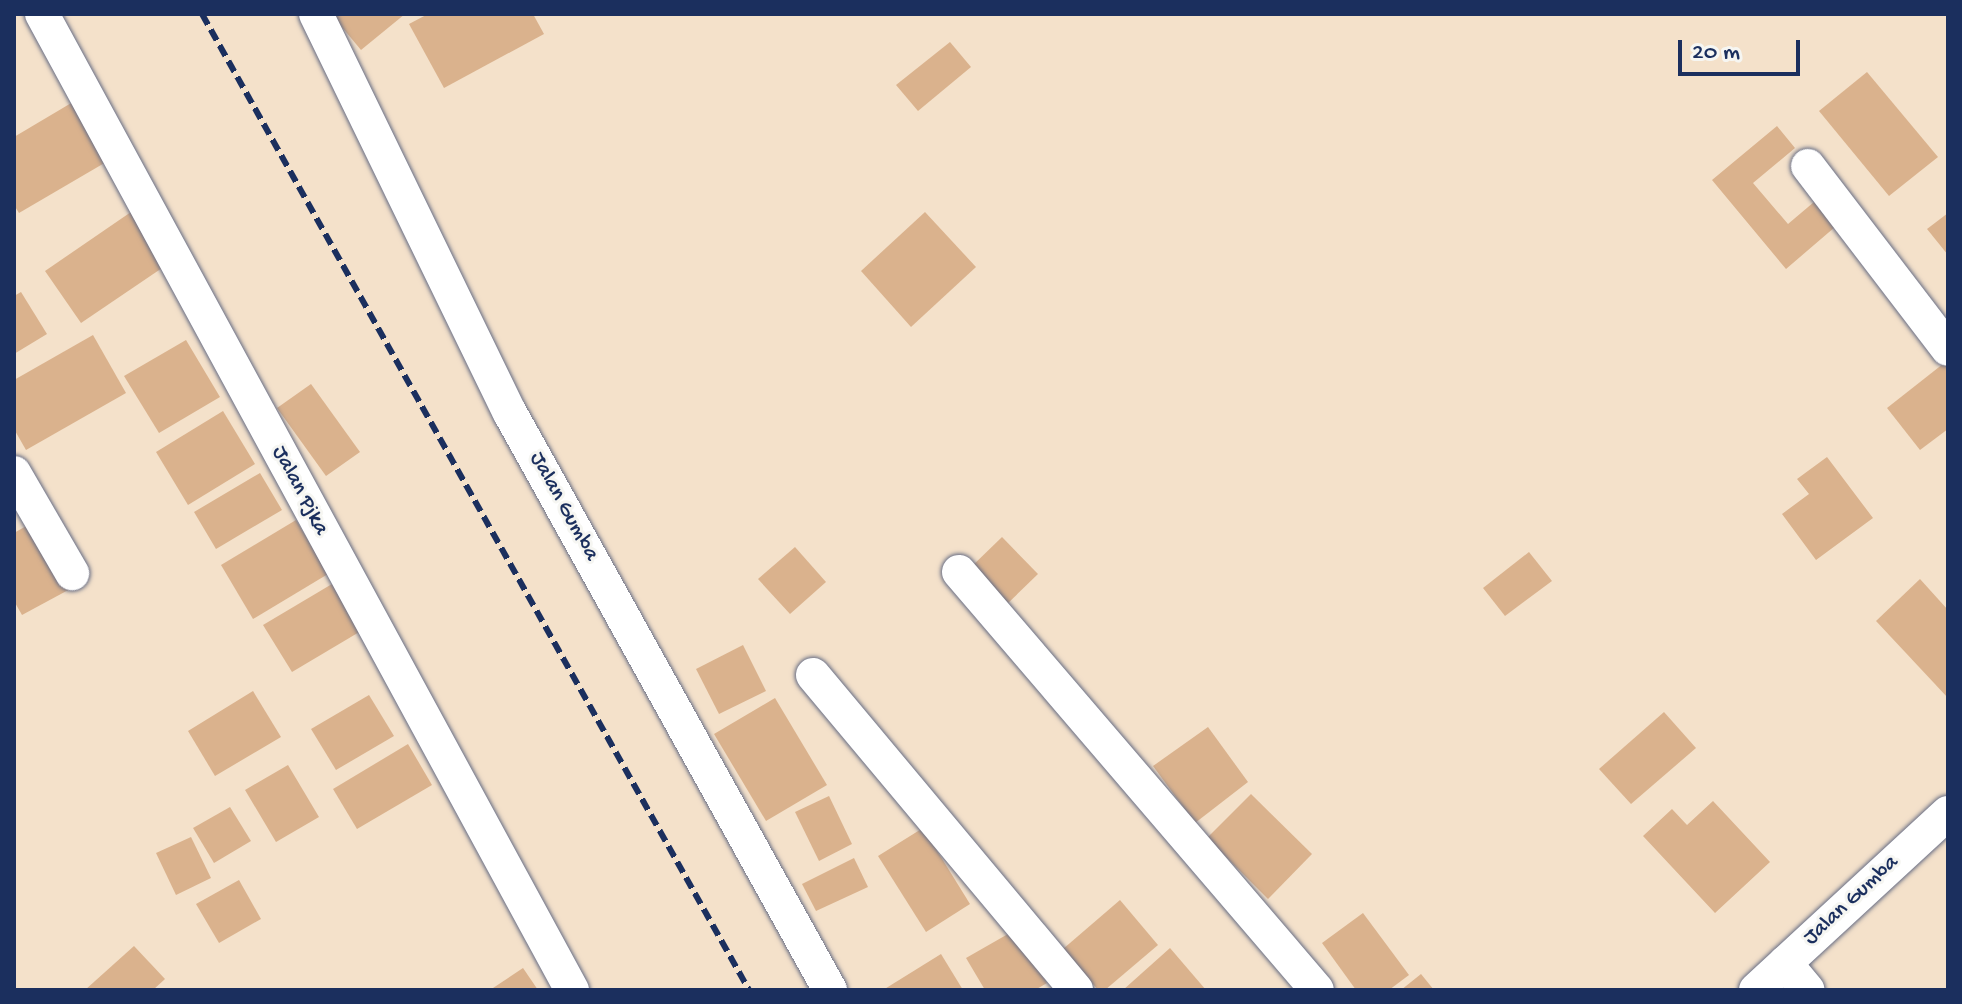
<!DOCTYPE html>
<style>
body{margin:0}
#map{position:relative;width:1962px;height:1004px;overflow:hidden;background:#f4e1ca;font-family:"Gochi Hand",sans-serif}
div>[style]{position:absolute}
.building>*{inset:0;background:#dab28d}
.roads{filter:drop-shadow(0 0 2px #676d84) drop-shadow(0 0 2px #676d84)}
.minor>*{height:34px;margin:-17px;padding:0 17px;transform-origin:17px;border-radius:17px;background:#fff}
.rail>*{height:6px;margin-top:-3px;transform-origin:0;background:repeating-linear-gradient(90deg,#1b2f5e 0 12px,transparent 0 18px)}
span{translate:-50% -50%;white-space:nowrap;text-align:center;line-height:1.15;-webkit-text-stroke:6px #f6f6f2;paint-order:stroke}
.street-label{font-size:22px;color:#1b2f5e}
.frame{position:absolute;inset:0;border:16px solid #1b2f5e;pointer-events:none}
.scale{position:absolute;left:1678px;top:40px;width:122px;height:36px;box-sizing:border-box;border:4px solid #1b2f5e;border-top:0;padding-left:10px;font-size:24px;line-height:28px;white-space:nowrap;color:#1b2f5e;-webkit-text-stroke:6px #f6f6f2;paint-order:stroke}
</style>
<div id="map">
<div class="building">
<div style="clip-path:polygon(331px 14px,405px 14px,361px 50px)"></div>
<div style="clip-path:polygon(428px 14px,533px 14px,544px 34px,444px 88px,409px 24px)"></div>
<div style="clip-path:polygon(950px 42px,971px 67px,918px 111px,896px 85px)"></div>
<div style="clip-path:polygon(1867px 72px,1938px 157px,1889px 196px,1819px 111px)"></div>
<div style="clip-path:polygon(78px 99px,113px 158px,19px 213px,14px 205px,14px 137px)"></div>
<div style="clip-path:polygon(1777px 126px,1795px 148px,1753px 183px,1788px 224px,1814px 202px,1835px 227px,1786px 269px,1712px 180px)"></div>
<div style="clip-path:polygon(131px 212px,168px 264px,81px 323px,45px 271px)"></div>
<div style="clip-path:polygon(925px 212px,976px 267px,911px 327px,861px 271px)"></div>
<div style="clip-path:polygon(1948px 213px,1948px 255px,1927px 229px)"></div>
<div style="clip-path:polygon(21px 292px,47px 334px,14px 354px,14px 296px)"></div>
<div style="clip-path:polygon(93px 335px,126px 393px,26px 450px,14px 429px,14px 380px)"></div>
<div style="clip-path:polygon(186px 340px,220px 397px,159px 433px,124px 376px)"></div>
<div style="clip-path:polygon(1948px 360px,1948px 429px,1920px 450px,1887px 408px)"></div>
<div style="clip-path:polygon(311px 384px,360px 452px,326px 476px,277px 408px)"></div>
<div style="clip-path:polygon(223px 411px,255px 464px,188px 505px,156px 452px)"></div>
<div style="clip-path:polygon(1827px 457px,1873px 518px,1816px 560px,1782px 514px,1809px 494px,1797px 479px)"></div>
<div style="clip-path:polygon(260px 473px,282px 510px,216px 549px,194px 512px)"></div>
<div style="clip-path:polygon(296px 520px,328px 574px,253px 619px,221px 565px)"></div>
<div style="clip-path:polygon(35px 521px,72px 588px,22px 615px,14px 601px,14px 533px)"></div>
<div style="clip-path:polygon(1002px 537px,1038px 574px,1004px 607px,968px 570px)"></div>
<div style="clip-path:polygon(795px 547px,826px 582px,790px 614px,758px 579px)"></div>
<div style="clip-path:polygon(1529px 552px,1552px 581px,1505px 616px,1483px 588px)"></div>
<div style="clip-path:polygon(1920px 579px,1948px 610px,1948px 698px,1876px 621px)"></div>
<div style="clip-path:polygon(332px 584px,361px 631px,292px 672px,263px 625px)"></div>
<div style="clip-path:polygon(743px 645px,766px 691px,719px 714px,696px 669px)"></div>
<div style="clip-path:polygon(253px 691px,281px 737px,215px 776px,188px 731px)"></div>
<div style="clip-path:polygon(369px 695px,394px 736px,336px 770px,311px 729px)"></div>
<div style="clip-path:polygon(775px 698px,827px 785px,766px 821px,714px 734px)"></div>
<div style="clip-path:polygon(1664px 712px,1696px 748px,1631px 804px,1599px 769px)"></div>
<div style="clip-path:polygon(1208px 727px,1248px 782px,1195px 823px,1153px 766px)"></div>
<div style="clip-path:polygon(408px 744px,432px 785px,357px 829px,333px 789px)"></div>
<div style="clip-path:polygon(288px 765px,319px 817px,276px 842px,245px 790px)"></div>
<div style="clip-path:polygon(1251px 794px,1312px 854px,1268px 899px,1207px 838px)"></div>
<div style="clip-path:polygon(829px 796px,852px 844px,819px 861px,795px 812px)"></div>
<div style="clip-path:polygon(1713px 801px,1770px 862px,1715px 913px,1643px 836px,1672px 809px,1687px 825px)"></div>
<div style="clip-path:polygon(230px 807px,251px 841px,214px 863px,193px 828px)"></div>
<div style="clip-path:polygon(923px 828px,970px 904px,926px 932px,878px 856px)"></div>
<div style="clip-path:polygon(191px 837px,211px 878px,176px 895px,156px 853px)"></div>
<div style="clip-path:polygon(854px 858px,868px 887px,816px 911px,802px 884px)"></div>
<div style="clip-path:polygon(239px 880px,261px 919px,219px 943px,196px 904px)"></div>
<div style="clip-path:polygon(1120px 900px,1158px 945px,1105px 990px,1098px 990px,1063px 949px)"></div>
<div style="clip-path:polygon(1363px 913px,1409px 975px,1389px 990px,1356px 990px,1322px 943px)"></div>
<div style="clip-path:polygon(1015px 930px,1047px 983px,1035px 990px,985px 990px,966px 958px)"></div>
<div style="clip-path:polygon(134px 946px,165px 979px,153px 990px,85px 990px)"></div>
<div style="clip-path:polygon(1170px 948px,1206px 990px,1123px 990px)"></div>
<div style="clip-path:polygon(941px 954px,963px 990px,883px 990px)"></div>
<div style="clip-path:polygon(523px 968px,538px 990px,490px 990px)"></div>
<div style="clip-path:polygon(1421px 974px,1434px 990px,1401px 990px)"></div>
</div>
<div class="roads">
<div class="minor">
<div style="left:42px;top:14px;width:1111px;rotate:61.5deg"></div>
<div style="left:316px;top:14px;width:444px;rotate:64.1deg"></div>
<div style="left:510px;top:413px;width:660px;rotate:60.99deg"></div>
<div style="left:1808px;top:166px;width:230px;rotate:52.6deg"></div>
<div style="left:14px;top:473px;width:116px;rotate:59.9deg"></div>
<div style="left:959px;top:572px;width:550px;rotate:49.42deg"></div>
<div style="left:813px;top:675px;width:410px;rotate:50.1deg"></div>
<div style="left:1785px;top:963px;width:35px;rotate:50deg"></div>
<div style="left:1756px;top:990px;width:261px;rotate:-42.7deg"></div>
</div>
</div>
<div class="rail">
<div style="left:202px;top:14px;width:1119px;rotate:60.73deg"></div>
</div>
<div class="street-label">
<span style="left:299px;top:491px;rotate:62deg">Jalan Pjka</span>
<span style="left:563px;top:507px;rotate:61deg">Jalan Gumba</span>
<span style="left:1852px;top:901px;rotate:-43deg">Jalan Gumba</span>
</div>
<div class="frame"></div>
<div class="scale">20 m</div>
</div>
